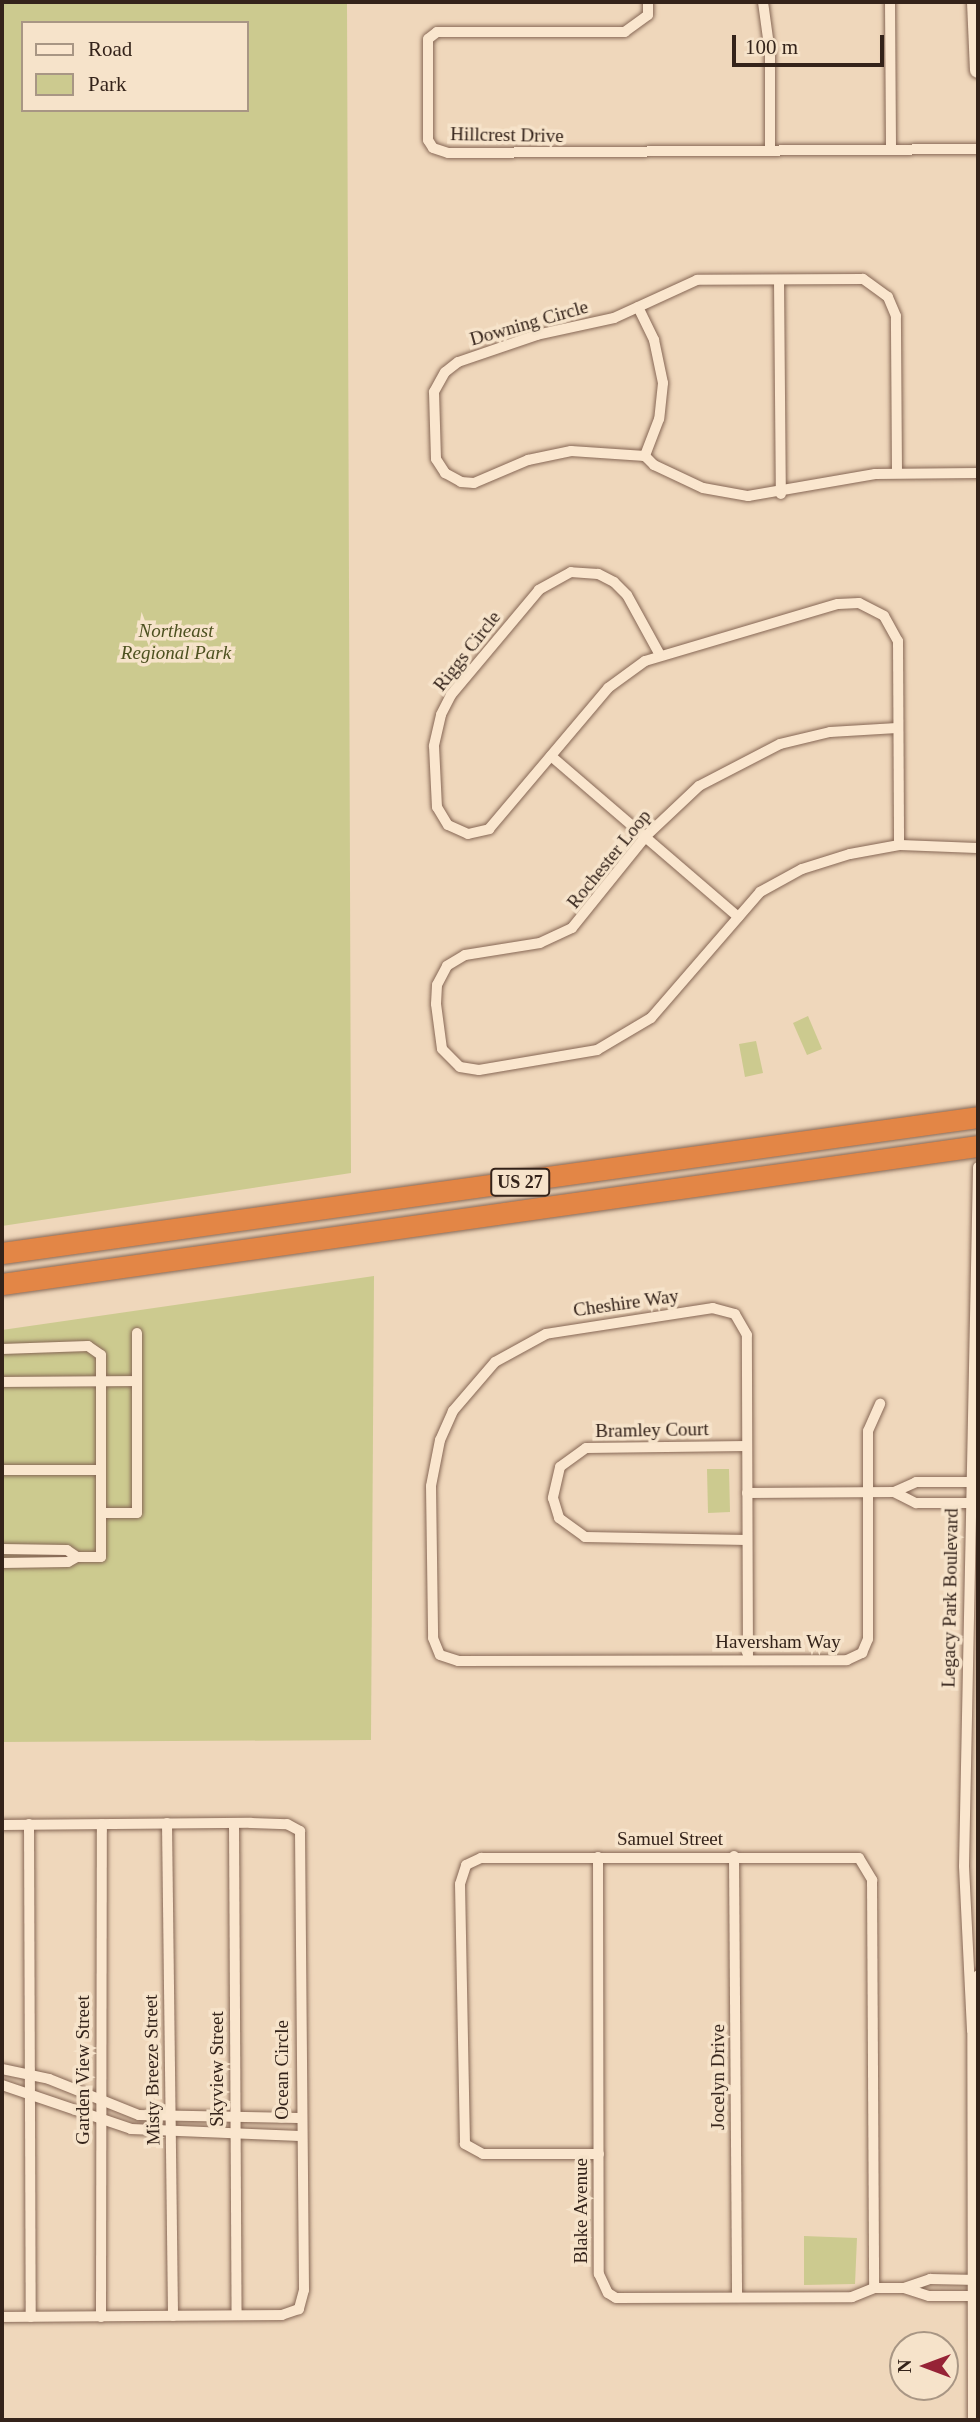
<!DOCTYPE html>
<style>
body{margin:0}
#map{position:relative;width:980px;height:2422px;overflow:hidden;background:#efd7bb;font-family:"Times New Roman",serif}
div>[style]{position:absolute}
.green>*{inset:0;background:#ccca8f}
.roads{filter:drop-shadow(0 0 2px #866755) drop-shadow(0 0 2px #866755)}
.street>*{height:10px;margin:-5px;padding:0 5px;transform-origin:5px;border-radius:5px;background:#fae6ce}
.secondary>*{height:16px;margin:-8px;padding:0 8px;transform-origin:8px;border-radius:8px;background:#fae6ce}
.highway>*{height:21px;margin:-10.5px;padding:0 10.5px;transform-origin:10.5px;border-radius:10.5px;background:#e38646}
span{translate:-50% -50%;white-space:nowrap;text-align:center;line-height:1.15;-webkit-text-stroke:7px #f6e3ca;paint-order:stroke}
.shield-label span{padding:2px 5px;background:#f6e3ca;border:2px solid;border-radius:5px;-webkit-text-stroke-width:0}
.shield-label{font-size:18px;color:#34231a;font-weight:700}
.street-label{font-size:19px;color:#34231a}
.park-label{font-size:19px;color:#4d5120;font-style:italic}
.frame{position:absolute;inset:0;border:4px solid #34231a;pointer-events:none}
.legend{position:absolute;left:21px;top:21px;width:228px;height:91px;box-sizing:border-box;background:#f6e3ca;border:2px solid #a89684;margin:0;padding:9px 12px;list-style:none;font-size:21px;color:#34231a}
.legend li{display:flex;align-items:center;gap:14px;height:35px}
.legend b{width:35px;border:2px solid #a89684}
.north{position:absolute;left:889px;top:2331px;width:70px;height:70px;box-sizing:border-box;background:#f6e3ca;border:2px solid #a89684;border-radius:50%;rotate:270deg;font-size:19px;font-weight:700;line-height:28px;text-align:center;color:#34231a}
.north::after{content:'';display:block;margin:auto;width:24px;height:32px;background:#962336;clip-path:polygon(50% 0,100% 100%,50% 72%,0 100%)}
.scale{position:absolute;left:732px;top:35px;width:152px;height:32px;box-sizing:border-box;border:4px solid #34231a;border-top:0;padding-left:9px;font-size:21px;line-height:24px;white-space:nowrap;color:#34231a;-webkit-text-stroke:5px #f6e3ca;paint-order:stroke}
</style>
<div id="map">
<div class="green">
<div style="clip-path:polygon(evenodd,2px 2px,347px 2px,351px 1173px,2px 1226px,2px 2px,23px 23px,247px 23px,247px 110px,23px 110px,23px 23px)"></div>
<div style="clip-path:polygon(808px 1016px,822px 1049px,807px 1055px,793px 1023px)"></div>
<div style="clip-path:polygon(756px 1041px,763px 1073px,745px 1077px,739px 1044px)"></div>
<div style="clip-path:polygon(374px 1276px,371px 1740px,2px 1742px,2px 1330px)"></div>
<div style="clip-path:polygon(707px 1469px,729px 1469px,730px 1512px,708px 1513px)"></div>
<div style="clip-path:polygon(804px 2236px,857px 2238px,855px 2284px,804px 2285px)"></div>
</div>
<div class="roads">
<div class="street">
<div style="left:648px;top:2px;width:13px;rotate:90deg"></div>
<div style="left:648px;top:15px;width:29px;rotate:144deg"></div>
<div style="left:625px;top:32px;width:188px;rotate:180deg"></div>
<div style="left:437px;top:32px;width:11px;rotate:142deg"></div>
<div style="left:428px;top:39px;width:101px;rotate:90deg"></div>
<div style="left:428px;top:140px;width:9px;rotate:58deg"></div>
<div style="left:433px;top:148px;width:16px;rotate:18deg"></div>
<div style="left:448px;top:153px;width:530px;rotate:-0.43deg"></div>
<div style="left:763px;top:2px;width:51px;rotate:82.2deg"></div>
<div style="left:770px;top:53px;width:97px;rotate:90deg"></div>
<div style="left:890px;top:2px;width:148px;rotate:89.6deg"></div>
<div style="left:779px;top:280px;width:214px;rotate:89.5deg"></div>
<div style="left:638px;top:307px;width:37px;rotate:64deg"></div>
<div style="left:654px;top:340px;width:44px;rotate:78.2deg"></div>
<div style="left:663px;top:383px;width:36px;rotate:96deg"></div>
<div style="left:659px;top:419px;width:40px;rotate:111deg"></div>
<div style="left:897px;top:473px;width:157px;rotate:-90.4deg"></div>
<div style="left:896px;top:316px;width:21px;rotate:-113deg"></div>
<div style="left:888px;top:297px;width:31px;rotate:-144deg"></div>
<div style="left:863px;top:279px;width:166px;rotate:179.7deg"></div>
<div style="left:697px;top:280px;width:91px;rotate:155.4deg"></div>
<div style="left:614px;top:318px;width:79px;rotate:167.6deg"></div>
<div style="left:537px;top:335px;width:83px;rotate:161.1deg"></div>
<div style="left:458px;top:362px;width:16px;rotate:142deg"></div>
<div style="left:445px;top:372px;width:23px;rotate:119deg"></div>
<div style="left:434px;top:392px;width:67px;rotate:88.3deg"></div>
<div style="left:436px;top:459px;width:17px;rotate:57deg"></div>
<div style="left:445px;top:473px;width:18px;rotate:29deg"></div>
<div style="left:461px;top:482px;width:13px;rotate:4deg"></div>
<div style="left:474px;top:483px;width:59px;rotate:-23.1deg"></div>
<div style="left:528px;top:460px;width:44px;rotate:-11.8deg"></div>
<div style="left:571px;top:451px;width:74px;rotate:3.9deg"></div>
<div style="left:645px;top:456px;width:13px;rotate:45deg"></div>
<div style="left:654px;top:465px;width:54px;rotate:25.1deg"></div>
<div style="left:703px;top:488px;width:46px;rotate:10.1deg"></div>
<div style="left:748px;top:496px;width:129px;rotate:-9.8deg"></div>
<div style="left:875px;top:474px;width:103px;rotate:-0.6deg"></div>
<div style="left:660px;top:655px;width:68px;rotate:-118.8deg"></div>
<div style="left:627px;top:595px;width:18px;rotate:-135deg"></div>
<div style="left:614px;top:582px;width:18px;rotate:-153deg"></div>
<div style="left:598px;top:574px;width:27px;rotate:-176deg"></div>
<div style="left:571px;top:572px;width:37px;rotate:151deg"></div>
<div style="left:539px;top:590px;width:137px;rotate:130deg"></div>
<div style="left:451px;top:695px;width:22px;rotate:117deg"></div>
<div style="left:441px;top:715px;width:32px;rotate:103deg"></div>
<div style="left:434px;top:746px;width:61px;rotate:87.2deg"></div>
<div style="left:437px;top:807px;width:21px;rotate:59deg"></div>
<div style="left:448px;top:825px;width:22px;rotate:24deg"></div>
<div style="left:468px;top:834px;width:22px;rotate:-13deg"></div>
<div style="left:489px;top:829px;width:185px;rotate:-49.8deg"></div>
<div style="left:608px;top:688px;width:46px;rotate:-36.1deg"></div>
<div style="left:645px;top:661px;width:201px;rotate:-16.5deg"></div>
<div style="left:838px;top:604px;width:21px;rotate:-3deg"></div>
<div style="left:859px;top:603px;width:28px;rotate:27deg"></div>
<div style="left:884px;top:616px;width:29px;rotate:61deg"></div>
<div style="left:898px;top:641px;width:204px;rotate:89.7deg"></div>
<div style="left:897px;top:728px;width:67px;rotate:176.6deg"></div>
<div style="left:830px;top:732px;width:51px;rotate:166.5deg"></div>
<div style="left:780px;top:744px;width:91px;rotate:152.6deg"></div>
<div style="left:699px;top:786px;width:73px;rotate:136.7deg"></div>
<div style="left:646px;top:836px;width:118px;rotate:128.8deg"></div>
<div style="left:572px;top:928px;width:35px;rotate:155deg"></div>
<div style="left:540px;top:943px;width:76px;rotate:170.9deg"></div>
<div style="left:465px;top:955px;width:21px;rotate:149deg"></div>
<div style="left:447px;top:966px;width:21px;rotate:118deg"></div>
<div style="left:437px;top:985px;width:19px;rotate:93deg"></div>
<div style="left:436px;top:1004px;width:45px;rotate:82.4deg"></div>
<div style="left:442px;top:1049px;width:25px;rotate:45deg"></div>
<div style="left:460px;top:1067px;width:19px;rotate:9deg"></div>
<div style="left:479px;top:1070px;width:120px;rotate:-9.6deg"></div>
<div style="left:597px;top:1050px;width:63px;rotate:-30.7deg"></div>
<div style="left:651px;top:1018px;width:167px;rotate:-49.1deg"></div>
<div style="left:760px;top:892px;width:48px;rotate:-28.7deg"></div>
<div style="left:802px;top:869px;width:50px;rotate:-17.4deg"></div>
<div style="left:850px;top:854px;width:50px;rotate:-10.4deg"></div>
<div style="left:899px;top:845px;width:79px;rotate:2.2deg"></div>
<div style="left:551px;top:756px;width:247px;rotate:40.7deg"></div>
<div style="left:2px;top:1349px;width:86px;rotate:-2deg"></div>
<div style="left:88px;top:1346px;width:16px;rotate:35deg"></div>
<div style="left:101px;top:1355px;width:202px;rotate:90deg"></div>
<div style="left:101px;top:1557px;width:24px;rotate:180deg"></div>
<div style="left:2px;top:1382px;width:135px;rotate:-0.4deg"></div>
<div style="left:747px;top:1446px;width:161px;rotate:179.3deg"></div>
<div style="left:586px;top:1448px;width:32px;rotate:144deg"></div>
<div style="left:560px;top:1467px;width:32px;rotate:103deg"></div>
<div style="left:553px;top:1498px;width:21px;rotate:73deg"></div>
<div style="left:559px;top:1518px;width:32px;rotate:36deg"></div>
<div style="left:585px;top:1537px;width:162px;rotate:1.1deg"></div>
<div style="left:2px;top:1470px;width:99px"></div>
<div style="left:894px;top:1492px;width:25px;rotate:27deg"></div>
<div style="left:916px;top:1503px;width:62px"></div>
<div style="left:747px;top:1493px;width:147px;rotate:-0.4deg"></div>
<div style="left:894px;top:1492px;width:24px;rotate:-24deg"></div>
<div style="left:916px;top:1482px;width:62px"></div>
<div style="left:101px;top:1513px;width:36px"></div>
<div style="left:137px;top:1513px;width:180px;rotate:-90deg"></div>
<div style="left:2px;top:1549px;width:65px;rotate:0.9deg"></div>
<div style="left:67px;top:1550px;width:12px;rotate:35deg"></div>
<div style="left:77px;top:1557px;width:10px;rotate:151deg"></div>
<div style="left:68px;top:1562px;width:66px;rotate:179.1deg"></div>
<div style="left:748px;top:1660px;width:325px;rotate:-90.2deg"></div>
<div style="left:747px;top:1335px;width:24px;rotate:-120deg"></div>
<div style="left:735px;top:1314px;width:23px;rotate:-165deg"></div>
<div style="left:713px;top:1308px;width:169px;rotate:171.2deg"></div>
<div style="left:546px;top:1334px;width:58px;rotate:151.2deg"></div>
<div style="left:495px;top:1362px;width:65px;rotate:130.6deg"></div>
<div style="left:453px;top:1411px;width:32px;rotate:114deg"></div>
<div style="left:440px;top:1440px;width:47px;rotate:101.1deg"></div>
<div style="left:431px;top:1486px;width:152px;rotate:89.2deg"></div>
<div style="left:433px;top:1638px;width:18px;rotate:68deg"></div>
<div style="left:440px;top:1655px;width:19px;rotate:18deg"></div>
<div style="left:458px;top:1661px;width:389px;rotate:-0.1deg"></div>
<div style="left:847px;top:1660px;width:17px;rotate:-25deg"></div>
<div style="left:862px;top:1653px;width:15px;rotate:-67deg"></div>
<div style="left:868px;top:1639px;width:208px;rotate:-90deg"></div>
<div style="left:868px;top:1431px;width:30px;rotate:-66deg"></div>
<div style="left:167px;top:1823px;width:493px;rotate:89.3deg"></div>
<div style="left:234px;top:1823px;width:492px;rotate:89.7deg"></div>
<div style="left:29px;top:1824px;width:493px;rotate:89.8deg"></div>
<div style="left:2px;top:1825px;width:249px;rotate:-0.5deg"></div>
<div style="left:251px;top:1823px;width:36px;rotate:2deg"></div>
<div style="left:287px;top:1824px;width:15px;rotate:28deg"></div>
<div style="left:300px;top:1831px;width:459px;rotate:89.5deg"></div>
<div style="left:304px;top:2290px;width:20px;rotate:105deg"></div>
<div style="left:299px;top:2309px;width:18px;rotate:161deg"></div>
<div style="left:282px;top:2315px;width:280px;rotate:179.6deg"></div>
<div style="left:734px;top:1856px;width:441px;rotate:89.6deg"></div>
<div style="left:598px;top:1857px;width:417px;rotate:89.9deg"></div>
<div style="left:599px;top:2274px;width:21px;rotate:65deg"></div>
<div style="left:608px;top:2293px;width:9px;rotate:32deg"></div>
<div style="left:616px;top:2298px;width:236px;rotate:-0.2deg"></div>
<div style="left:852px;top:2297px;width:24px;rotate:-22deg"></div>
<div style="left:874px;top:2288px;width:30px"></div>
<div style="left:904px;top:2288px;width:26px;rotate:18deg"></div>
<div style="left:929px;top:2296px;width:42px"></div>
<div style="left:972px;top:2030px;width:164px;rotate:-92.8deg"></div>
<div style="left:964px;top:1866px;width:699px;rotate:-88.85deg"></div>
<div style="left:2px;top:2069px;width:48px;rotate:12deg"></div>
<div style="left:49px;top:2079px;width:97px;rotate:21.8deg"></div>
<div style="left:139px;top:2115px;width:160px;rotate:1.1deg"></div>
<div style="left:2px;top:2085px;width:136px;rotate:18.8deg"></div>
<div style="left:131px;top:2129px;width:169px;rotate:2.4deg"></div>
<div style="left:599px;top:2154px;width:116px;rotate:180deg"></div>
<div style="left:483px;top:2154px;width:21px;rotate:-151deg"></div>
<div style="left:465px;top:2144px;width:260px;rotate:-91.1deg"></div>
<div style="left:460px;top:1884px;width:20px;rotate:-72deg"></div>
<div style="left:466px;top:1865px;width:17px;rotate:-25deg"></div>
<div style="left:481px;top:1858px;width:378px"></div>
<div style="left:859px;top:1858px;width:26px;rotate:59deg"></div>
<div style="left:872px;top:1880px;width:408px;rotate:89.7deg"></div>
<div style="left:904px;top:2288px;width:28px;rotate:-19deg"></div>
<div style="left:930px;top:2279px;width:48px;rotate:1.2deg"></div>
<div style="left:101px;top:2317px;width:493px;rotate:-89.9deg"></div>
<div style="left:973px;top:2420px;width:390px;rotate:-90.1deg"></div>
<div style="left:972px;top:2030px;width:55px;rotate:-83.8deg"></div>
</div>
<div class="secondary">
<div style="left:975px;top:2px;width:68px;rotate:87.5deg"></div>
</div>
<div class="highway">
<div style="left:2px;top:1253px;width:985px;rotate:-7.93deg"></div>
<div style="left:2px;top:1284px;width:986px;rotate:-8.05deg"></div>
</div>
</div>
<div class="shield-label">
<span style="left:520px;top:1182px">US 27</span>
</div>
<div class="street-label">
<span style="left:507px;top:135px;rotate:1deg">Hillcrest Drive</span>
<span style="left:529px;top:323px;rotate:-16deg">Downing Circle</span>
<span style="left:467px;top:651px;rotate:-52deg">Riggs Circle</span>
<span style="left:609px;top:859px;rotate:-51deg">Rochester Loop</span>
<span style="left:626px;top:1303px;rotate:-8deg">Cheshire Way</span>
<span style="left:652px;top:1430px;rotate:-1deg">Bramley Court</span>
<span style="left:950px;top:1598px;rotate:-89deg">Legacy Park Boulevard</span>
<span style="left:778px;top:1642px">Haversham Way</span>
<span style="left:670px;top:1839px">Samuel Street</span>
<span style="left:217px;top:2069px;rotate:-90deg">Skyview Street</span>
<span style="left:83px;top:2070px;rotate:-90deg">Garden View Street</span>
<span style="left:152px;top:2070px;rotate:-91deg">Misty Breeze Street</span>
<span style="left:282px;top:2070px;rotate:-90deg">Ocean Circle</span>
<span style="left:718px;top:2077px;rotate:-90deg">Jocelyn Drive</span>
<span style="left:581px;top:2211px;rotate:-90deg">Blake Avenue</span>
</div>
<div class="park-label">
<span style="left:176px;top:642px">Northeast<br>Regional Park</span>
</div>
<div class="frame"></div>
<ul class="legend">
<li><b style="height:9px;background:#fae6ce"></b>Road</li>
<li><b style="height:19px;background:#ccca8f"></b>Park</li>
</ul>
<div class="north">N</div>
<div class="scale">100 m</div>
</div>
